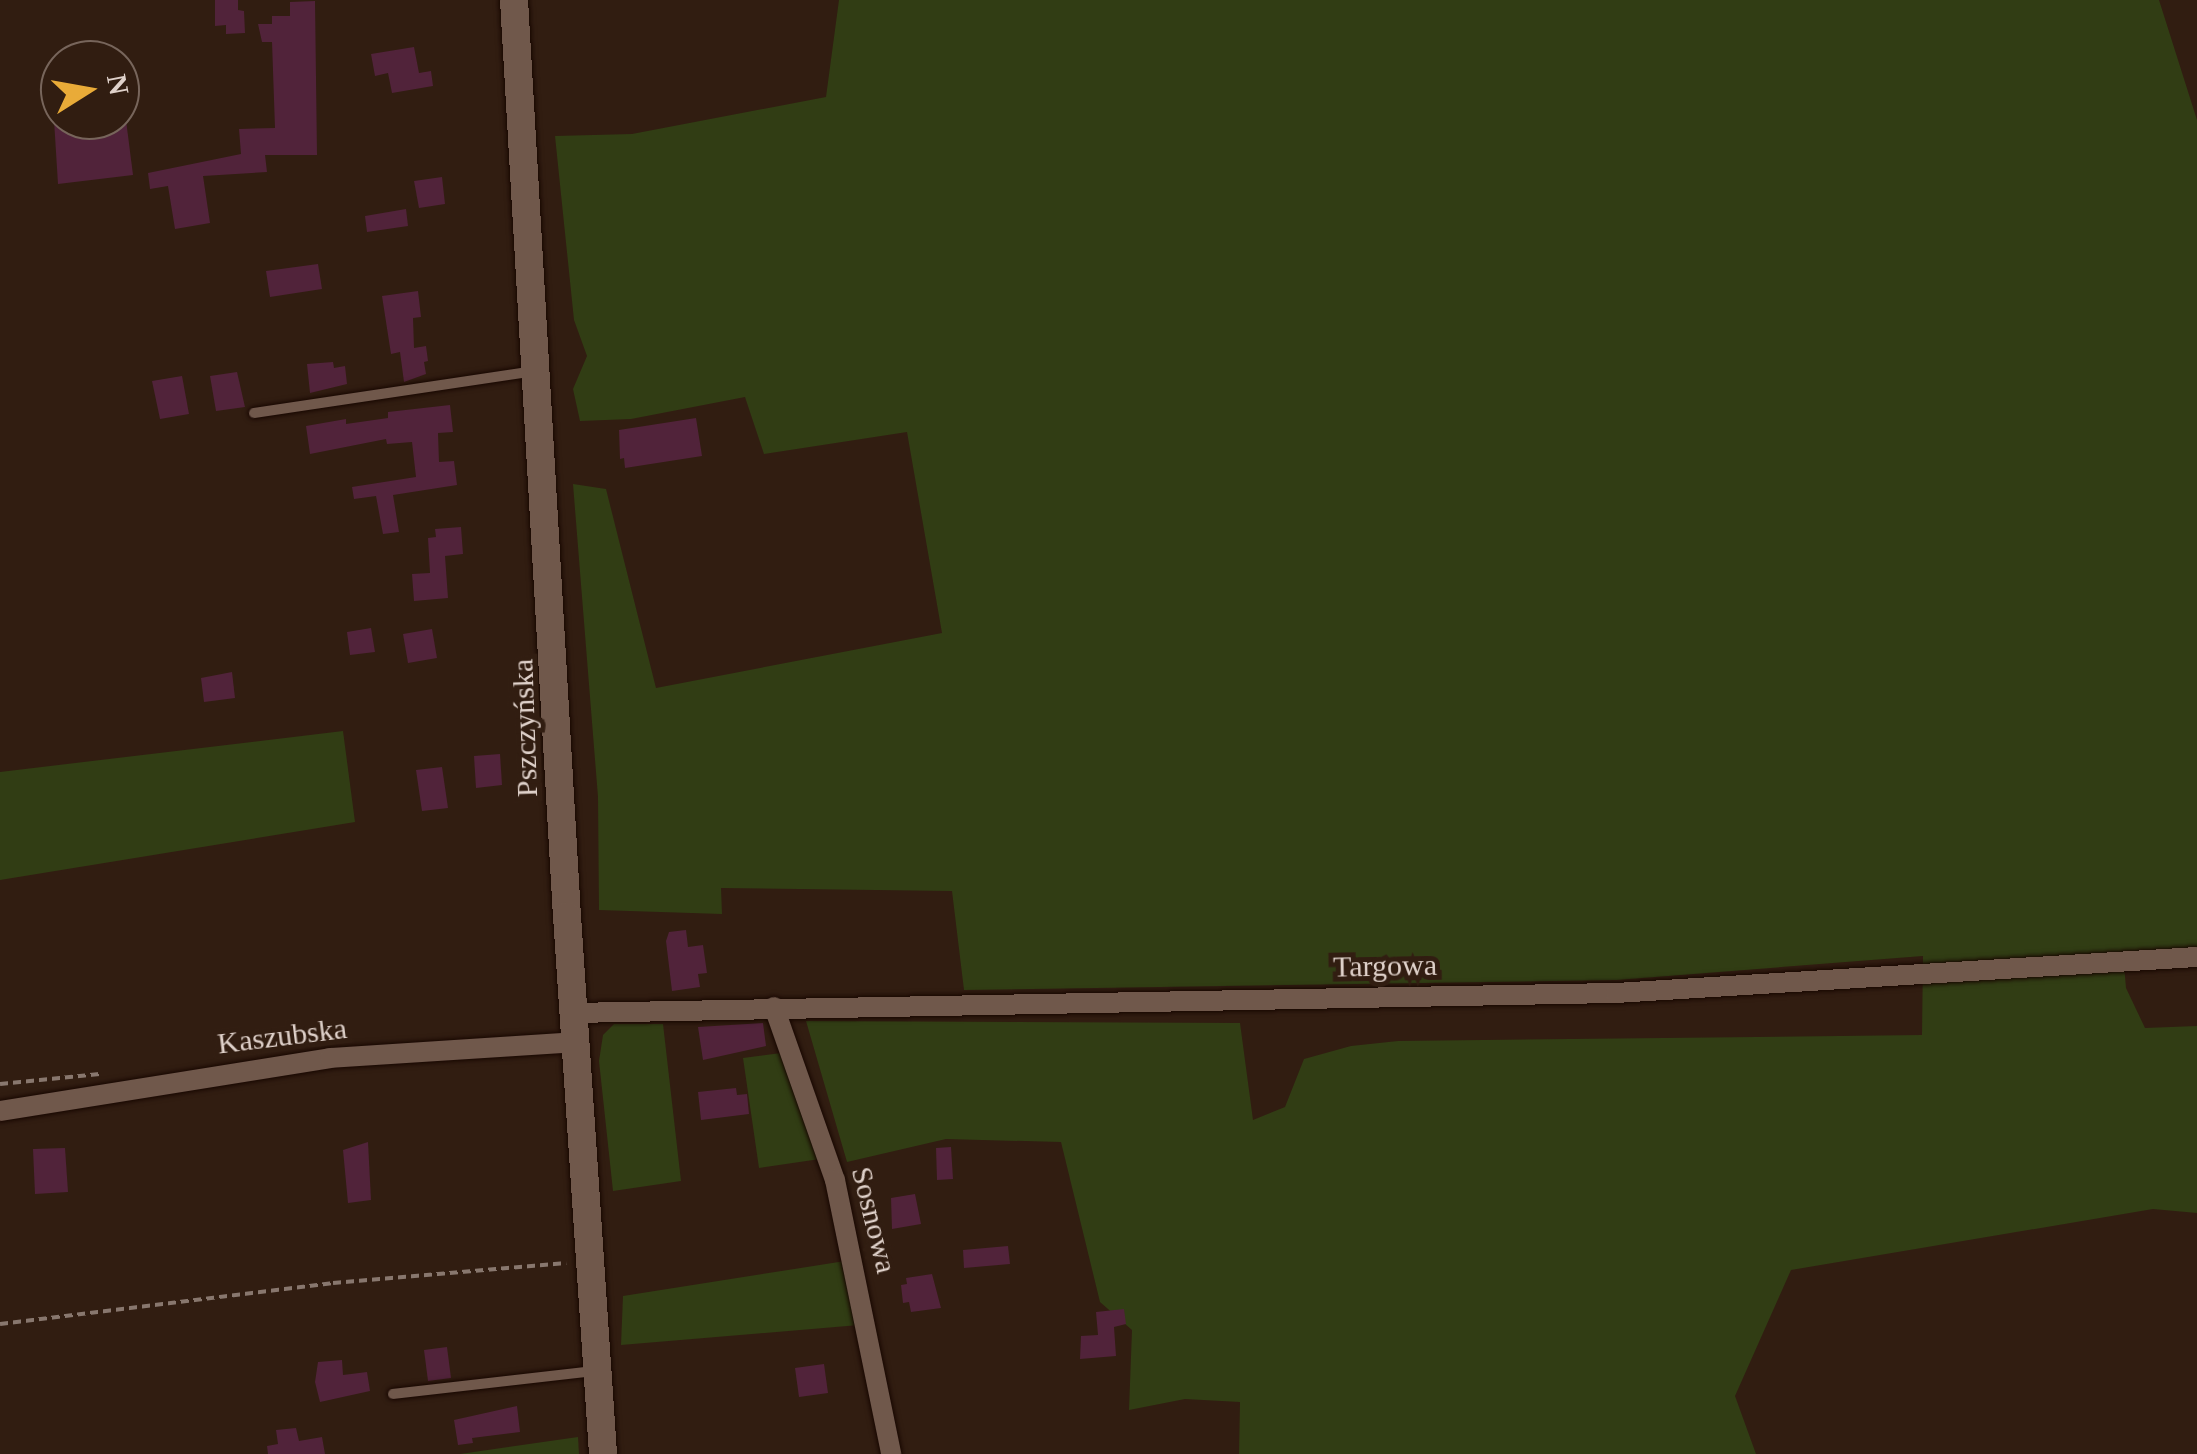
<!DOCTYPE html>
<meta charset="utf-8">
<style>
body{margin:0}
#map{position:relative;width:2197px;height:1454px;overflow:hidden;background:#311d11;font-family:"Times New Roman",serif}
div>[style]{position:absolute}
.green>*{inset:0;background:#313d14}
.building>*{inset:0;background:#51233a}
.path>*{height:4px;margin-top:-2px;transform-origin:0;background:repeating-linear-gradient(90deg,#88776e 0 8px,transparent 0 13px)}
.roads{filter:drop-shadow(0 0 2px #180701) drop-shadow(0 0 2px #180701)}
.service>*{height:10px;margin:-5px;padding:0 5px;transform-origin:5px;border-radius:5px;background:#70584b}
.minor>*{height:20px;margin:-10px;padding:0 10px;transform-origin:10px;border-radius:10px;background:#70584b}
.secondary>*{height:28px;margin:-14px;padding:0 14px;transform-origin:14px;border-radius:14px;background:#70584b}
span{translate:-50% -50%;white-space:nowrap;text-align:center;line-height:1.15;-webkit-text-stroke:10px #311d11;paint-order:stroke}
.street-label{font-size:30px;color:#dfd1ca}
.north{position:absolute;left:40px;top:40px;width:100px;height:100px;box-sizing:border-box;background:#311d11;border:2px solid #77655b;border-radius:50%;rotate:79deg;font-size:28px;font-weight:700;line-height:40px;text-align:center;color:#dfd1ca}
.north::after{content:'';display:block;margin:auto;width:35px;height:45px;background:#e9ab38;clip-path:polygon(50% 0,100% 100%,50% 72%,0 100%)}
</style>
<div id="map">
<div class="green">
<div style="clip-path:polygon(839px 0,2159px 0,2197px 120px,2197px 950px,2123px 952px,2126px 988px,2145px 1028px,2197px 1026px,2197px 1213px,2153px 1209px,1791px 1270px,1735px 1396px,1756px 1454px,1239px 1454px,1240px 1402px,1185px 1399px,1129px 1410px,1132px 1330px,1100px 1302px,1061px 1142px,946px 1139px,847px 1162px,806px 1021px,1240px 1023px,1253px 1120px,1285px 1107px,1304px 1059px,1351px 1046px,1398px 1041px,1922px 1035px,1923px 956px,1617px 980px,964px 990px,952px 891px,721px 888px,722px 914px,599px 910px,598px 797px,573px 484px,606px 489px,656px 688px,942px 633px,907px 432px,764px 454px,745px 397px,631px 419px,580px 421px,573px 389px,587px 356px,574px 320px,555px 136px,632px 134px,826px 97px)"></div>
<div style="clip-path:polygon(343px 731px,355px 822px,0 880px,0 772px)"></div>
<div style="clip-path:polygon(614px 1024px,663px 1024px,681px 1181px,613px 1191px,599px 1061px,603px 1035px)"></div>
<div style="clip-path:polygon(781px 1053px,820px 1159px,759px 1168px,743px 1058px)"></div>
<div style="clip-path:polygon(845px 1261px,859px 1325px,621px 1345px,623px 1296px)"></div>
<div style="clip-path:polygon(578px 1437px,579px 1454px,460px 1454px)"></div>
</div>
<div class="building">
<div style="clip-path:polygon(215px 0,238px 0,238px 10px,244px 11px,245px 33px,226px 34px,226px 25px,215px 26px)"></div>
<div style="clip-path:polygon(315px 1px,317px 155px,265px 155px,267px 172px,203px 176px,210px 223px,175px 229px,168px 186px,150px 189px,148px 173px,241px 154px,239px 129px,275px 128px,272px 42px,262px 42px,258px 24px,272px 24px,272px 16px,290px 16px,290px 2px)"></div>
<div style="clip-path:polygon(414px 47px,419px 73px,431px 71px,433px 86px,392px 93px,388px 73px,375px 76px,371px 54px)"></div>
<div style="clip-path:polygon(54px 120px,126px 120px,133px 175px,58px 184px)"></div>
<div style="clip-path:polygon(442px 177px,445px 204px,419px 208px,414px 181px)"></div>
<div style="clip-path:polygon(406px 209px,408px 226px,367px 232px,365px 216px)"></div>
<div style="clip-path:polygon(318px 264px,322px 289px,270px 297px,266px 271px)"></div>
<div style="clip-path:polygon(418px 291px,421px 317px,413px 318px,414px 348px,426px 346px,428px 361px,424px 362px,426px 374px,404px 382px,400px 352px,391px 354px,382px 296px)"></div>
<div style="clip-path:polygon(333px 362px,334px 368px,345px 366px,347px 384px,310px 393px,307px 364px)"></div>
<div style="clip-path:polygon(237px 372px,245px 407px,216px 411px,210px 376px)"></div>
<div style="clip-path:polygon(182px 376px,189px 414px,160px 419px,152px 381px)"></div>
<div style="clip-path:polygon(450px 405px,453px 432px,438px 433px,439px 462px,454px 461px,457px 485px,393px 495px,399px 532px,383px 534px,376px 496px,354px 499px,352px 487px,416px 477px,412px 442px,387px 444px,386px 439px,310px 454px,306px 426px,346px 419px,346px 424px,388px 418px,388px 412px)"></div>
<div style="clip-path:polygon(696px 418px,702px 456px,625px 468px,624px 458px,620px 459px,619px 430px)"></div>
<div style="clip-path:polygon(461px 527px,463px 554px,445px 556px,448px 598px,414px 601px,412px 574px,430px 573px,428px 538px,436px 537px,435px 529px)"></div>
<div style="clip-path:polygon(371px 628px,375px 652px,350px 655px,347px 632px)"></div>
<div style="clip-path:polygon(432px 629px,437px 658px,408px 663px,403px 634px)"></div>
<div style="clip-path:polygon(232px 672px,235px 698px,204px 702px,201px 678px)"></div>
<div style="clip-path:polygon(500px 754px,502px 785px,476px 788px,474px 756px)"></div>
<div style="clip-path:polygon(442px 767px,448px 808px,422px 811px,416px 770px)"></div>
<div style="clip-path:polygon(686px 930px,688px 947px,703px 945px,707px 973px,698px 974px,700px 987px,672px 991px,666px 941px,669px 932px)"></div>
<div style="clip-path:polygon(763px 1023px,766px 1046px,703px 1060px,698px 1027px)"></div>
<div style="clip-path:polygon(736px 1088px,737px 1095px,747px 1094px,749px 1114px,701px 1120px,698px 1092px)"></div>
<div style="clip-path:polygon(368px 1142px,371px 1200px,348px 1203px,343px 1150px)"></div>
<div style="clip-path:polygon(951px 1147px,953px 1179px,937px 1180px,936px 1148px)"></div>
<div style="clip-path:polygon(65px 1148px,68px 1192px,35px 1194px,33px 1149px)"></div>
<div style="clip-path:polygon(915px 1194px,921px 1224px,892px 1229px,891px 1198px)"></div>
<div style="clip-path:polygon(1008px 1246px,1010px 1264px,964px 1268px,963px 1250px)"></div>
<div style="clip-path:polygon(932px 1274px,941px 1308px,911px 1312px,909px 1302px,903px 1303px,901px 1285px,907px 1284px,906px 1278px)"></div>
<div style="clip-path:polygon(1124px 1309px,1126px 1324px,1114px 1327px,1116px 1356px,1080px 1359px,1081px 1336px,1098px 1335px,1096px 1312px)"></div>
<div style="clip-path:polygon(447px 1347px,451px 1378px,428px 1381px,424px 1350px)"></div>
<div style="clip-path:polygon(342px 1360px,343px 1375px,367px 1372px,370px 1391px,320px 1402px,315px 1382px,318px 1362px)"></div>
<div style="clip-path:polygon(824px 1364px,828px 1393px,799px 1397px,795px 1368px)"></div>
<div style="clip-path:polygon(517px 1406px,520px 1432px,472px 1438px,473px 1443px,458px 1445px,454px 1420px)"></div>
<div style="clip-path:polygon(296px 1428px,299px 1441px,322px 1437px,325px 1454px,268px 1454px,267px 1446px,278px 1444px,276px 1430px)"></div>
</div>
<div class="path">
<div style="left:0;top:1084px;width:100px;rotate:-5.7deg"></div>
<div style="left:0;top:1324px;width:336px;rotate:-7deg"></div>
<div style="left:333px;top:1283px;width:234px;rotate:-4.9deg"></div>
</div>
<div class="roads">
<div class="service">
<div style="left:254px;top:413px;width:284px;rotate:-8.5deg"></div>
<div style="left:393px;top:1394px;width:204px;rotate:-6.5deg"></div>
</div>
<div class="minor">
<div style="left:774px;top:1007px;width:183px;rotate:70.6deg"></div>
<div style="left:835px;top:1180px;width:280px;rotate:78.4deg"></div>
<div style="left:572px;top:1013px;width:1044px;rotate:-1.1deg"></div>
<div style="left:1616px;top:993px;width:582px;rotate:-3.55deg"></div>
<div style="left:0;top:1111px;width:334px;rotate:-9.1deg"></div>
<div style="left:330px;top:1058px;width:246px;rotate:-3.7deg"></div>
</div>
<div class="secondary">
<div style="left:514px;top:0;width:918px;rotate:86.69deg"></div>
<div style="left:567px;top:916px;width:539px;rotate:86.17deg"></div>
</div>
</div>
<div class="street-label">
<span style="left:525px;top:728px;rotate:-92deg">Pszczyńska</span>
<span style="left:1385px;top:966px;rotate:-1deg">Targowa</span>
<span style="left:282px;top:1036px;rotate:-7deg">Kaszubska</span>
<span style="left:874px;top:1220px;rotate:76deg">Sosnowa</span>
</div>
<div class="north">N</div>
</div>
